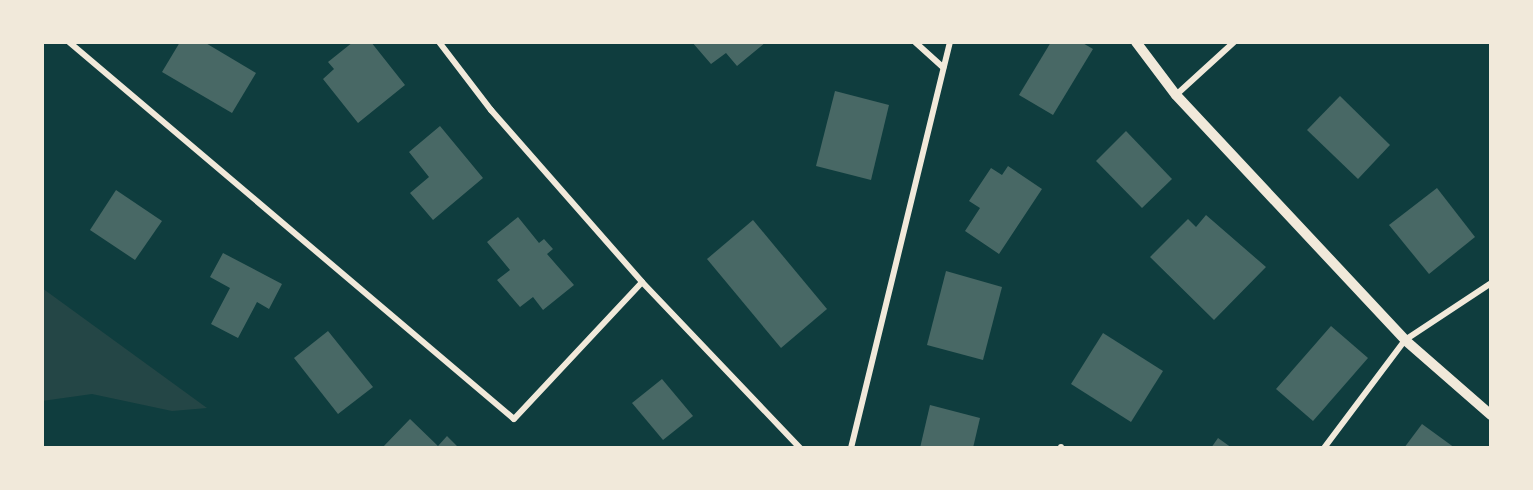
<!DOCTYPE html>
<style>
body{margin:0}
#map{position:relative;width:1533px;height:490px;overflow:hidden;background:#0f3d3e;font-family:Figtree,sans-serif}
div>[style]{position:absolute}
.green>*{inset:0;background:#244646}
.building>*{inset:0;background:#486865}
.minor>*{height:6px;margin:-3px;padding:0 3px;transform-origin:3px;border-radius:3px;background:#f1e9da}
.tertiary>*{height:10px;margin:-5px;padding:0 5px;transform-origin:5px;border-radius:5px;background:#f1e9da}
span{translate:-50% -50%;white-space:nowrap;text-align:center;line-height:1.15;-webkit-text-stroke:5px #f1e9da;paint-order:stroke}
.frame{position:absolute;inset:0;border:44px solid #f1e9da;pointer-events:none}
</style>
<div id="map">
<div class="green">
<div style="clip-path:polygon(42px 288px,207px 408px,172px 411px,92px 394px,42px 401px)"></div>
</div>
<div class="building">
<div style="clip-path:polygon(180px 42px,204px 42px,256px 73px,232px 113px,162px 72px)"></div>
<div style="clip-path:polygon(353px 42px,371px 42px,405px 85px,358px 123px,323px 79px,334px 69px,328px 62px)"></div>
<div style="clip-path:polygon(692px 42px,766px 42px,737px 66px,726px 53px,711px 64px)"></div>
<div style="clip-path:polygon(1051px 42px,1081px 42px,1093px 49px,1053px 115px,1019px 95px)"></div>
<div style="clip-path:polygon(835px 91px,889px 105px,871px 180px,816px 166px)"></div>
<div style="clip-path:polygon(1340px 96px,1390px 145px,1358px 179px,1307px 130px)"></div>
<div style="clip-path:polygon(440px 126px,483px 178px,433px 220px,410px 193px,429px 177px,409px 152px)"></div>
<div style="clip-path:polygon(1126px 131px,1172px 179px,1142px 208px,1096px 161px)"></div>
<div style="clip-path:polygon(1008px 166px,1042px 189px,999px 254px,965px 231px,980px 208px,969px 201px,991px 168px,1002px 175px)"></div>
<div style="clip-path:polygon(1437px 188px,1475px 237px,1429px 274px,1389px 225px)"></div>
<div style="clip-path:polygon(116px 190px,162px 221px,135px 260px,90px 230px)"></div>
<div style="clip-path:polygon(1206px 215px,1266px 267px,1214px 320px,1150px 257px,1188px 219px,1196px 227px)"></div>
<div style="clip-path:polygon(518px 217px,539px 243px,544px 239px,553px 249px,547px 254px,574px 285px,543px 310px,533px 297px,520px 307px,497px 280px,510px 270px,487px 242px)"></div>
<div style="clip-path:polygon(753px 220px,827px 309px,781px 348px,707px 259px)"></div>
<div style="clip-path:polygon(223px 253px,282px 284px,269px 309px,257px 302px,238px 338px,211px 324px,230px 288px,210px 277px)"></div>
<div style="clip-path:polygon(946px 271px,1002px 287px,983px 360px,927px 345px)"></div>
<div style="clip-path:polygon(1331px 326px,1368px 358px,1313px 421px,1276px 389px)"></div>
<div style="clip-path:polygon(328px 331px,373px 387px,338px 414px,294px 358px)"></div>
<div style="clip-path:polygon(1103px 333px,1163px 371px,1131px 422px,1071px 384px)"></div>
<div style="clip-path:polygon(662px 379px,693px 416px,663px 440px,632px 403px)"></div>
<div style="clip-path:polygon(930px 405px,980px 418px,973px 448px,920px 448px)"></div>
<div style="clip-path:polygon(410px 419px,438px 446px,447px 436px,459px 448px,382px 448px)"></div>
<div style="clip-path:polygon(1422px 424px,1455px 448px,1404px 448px)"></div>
<div style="clip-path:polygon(1218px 438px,1232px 448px,1211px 448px)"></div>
</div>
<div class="minor">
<div style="left:69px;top:42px;width:583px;rotate:40.27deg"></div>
<div style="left:514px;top:419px;width:187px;rotate:-46.9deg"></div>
<div style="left:439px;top:42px;width:86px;rotate:52.6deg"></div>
<div style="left:491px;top:110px;width:229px;rotate:48.7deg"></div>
<div style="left:642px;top:282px;width:229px;rotate:46.4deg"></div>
<div style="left:915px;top:42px;width:38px;rotate:42deg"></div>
<div style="left:1176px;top:95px;width:79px;rotate:-42.4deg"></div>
<div style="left:851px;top:448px;width:418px;rotate:-76.3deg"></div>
<div style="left:1061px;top:448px;width:1px;rotate:-90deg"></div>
<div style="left:1324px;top:448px;width:135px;rotate:-53.1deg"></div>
<div style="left:1405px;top:340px;width:103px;rotate:-33.5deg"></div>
</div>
<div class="tertiary">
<div style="left:1136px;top:42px;width:66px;rotate:53deg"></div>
<div style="left:1176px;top:95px;width:335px;rotate:46.9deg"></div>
<div style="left:1405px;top:340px;width:114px;rotate:41.1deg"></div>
</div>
<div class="frame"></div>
</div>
